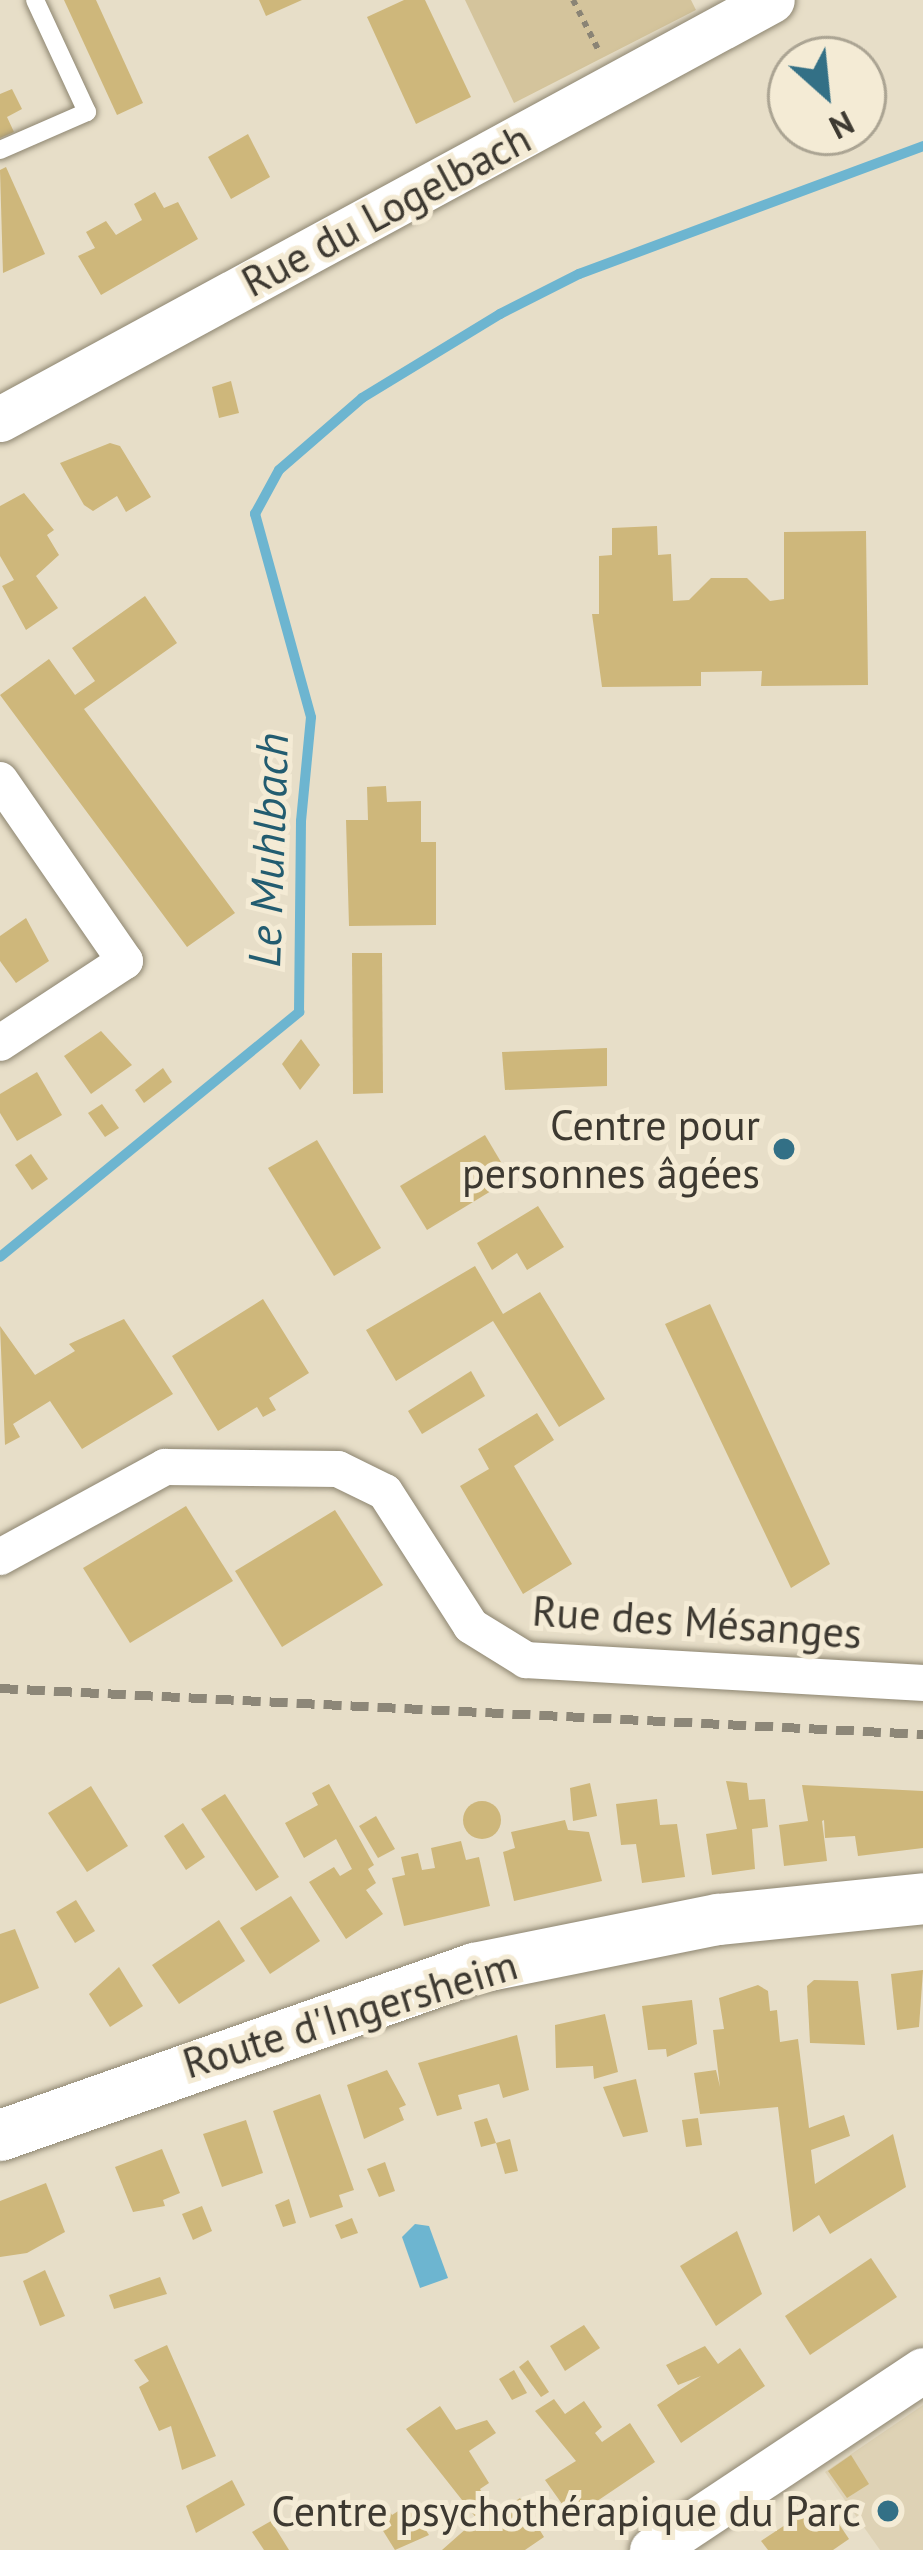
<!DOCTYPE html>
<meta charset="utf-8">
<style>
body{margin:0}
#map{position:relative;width:923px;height:2550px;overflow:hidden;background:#e7dec8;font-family:"PT Sans",sans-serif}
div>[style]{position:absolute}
.built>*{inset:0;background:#ded2b5}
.green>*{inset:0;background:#d4c49c}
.water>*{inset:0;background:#6db5d0}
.stream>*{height:10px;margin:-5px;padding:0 5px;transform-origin:5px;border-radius:5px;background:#6db5d0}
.building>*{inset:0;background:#ceb77b}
.round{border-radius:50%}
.path>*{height:6px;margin-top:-3px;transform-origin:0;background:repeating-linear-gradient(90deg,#8a8475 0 6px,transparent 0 12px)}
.roads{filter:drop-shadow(0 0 3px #8d8570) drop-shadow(0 0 3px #8d8570)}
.service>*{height:18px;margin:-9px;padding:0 9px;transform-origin:9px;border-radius:9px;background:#fff}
.minor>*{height:36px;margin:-18px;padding:0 18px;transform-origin:18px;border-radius:18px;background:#fff}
.tertiary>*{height:45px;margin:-22.5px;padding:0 22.5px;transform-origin:22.5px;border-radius:22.5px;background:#fff}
.secondary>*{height:51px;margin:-25.5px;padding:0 25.5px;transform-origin:25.5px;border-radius:25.5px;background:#fff}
.rail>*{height:9px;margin-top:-4.5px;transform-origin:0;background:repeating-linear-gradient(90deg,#8d8778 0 18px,transparent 0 27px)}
.dots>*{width:33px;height:33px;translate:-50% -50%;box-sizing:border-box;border:6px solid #f4ebd5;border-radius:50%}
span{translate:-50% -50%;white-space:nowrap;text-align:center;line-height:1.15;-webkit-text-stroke:10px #f4ebd5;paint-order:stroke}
.street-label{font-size:42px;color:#3d3931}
.poi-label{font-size:42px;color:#3d3931}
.right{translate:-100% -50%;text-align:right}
.water-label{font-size:45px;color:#225c70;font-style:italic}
.north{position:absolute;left:767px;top:36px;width:120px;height:120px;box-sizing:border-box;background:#f4ebd5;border:3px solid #aba493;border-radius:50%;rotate:153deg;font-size:33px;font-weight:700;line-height:48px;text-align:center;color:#3d3931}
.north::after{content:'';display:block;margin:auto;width:42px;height:54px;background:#337086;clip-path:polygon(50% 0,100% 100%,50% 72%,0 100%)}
</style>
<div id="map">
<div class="built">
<div style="clip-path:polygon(923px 2405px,923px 2550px,880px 2550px,825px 2472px)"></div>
</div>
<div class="green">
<div style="clip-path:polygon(465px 0,691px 0,696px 10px,514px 103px)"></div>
</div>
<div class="water">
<div style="clip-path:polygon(415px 2224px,429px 2226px,448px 2278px,420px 2288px,402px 2237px)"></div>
</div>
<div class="stream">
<div style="left:0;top:1257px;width:387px;rotate:-39.3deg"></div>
<div style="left:299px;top:1012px;width:191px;rotate:-89.4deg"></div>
<div style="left:301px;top:821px;width:104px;rotate:-84.5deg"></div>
<div style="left:311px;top:717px;width:211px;rotate:-105.4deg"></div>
<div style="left:255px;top:514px;width:50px;rotate:-61.4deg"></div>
<div style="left:279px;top:470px;width:110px;rotate:-40.9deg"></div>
<div style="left:362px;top:398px;width:162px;rotate:-31.3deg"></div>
<div style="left:500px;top:314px;width:89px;rotate:-26.9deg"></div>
<div style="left:579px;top:274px;width:367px;rotate:-20.4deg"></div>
</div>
<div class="building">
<div style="clip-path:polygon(64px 0,96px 0,143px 103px,117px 115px)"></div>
<div style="clip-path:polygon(259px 0,302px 0,266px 16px)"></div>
<div style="clip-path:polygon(404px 0,425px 0,471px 97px,416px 124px,367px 17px)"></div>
<div style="clip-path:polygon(12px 89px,22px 109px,7px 117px,14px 132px,0 138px,0 94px)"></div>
<div style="clip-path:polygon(248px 134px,270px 177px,231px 199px,208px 157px)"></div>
<div style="clip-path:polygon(6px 167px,45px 254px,3px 273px,0 170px)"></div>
<div style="clip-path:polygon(155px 192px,164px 208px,178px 202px,198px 239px,101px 295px,78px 256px,95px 248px,86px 232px,106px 221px,116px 235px,142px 220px,134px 204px)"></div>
<div style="clip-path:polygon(231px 381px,239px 413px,219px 418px,212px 387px)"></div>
<div style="clip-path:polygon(110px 443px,120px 446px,151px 497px,126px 512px,117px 496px,93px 511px,84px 505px,60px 463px)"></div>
<div style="clip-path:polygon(24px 493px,54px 530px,47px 535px,59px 555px,36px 576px,58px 608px,26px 630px,2px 586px,14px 580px,0 556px,0 506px)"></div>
<div style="clip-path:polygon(657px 526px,658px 555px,671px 554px,673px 601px,689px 600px,711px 578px,747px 578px,770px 601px,784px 599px,784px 532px,866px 531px,868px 685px,761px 686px,762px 671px,701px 672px,701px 686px,602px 687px,592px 614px,599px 614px,599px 556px,612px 555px,612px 528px)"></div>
<div style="clip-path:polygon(145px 596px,177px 643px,84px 709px,235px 913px,187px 947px,0 695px,49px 659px,75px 695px,95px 681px,72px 648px)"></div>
<div style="clip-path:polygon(386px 786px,387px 802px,421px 801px,421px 842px,436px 842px,436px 925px,349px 926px,346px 820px,368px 820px,367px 787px)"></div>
<div style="clip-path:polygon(26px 918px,49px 961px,16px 983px,0 961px,0 936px)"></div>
<div style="clip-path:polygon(352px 953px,382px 953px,383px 1093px,353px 1094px)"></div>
<div style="clip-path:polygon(101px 1031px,132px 1065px,91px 1094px,64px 1056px)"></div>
<div style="clip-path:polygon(301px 1039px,320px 1065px,300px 1090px,282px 1064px)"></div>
<div style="clip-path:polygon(607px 1048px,607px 1086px,505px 1090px,502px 1052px)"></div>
<div style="clip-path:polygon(163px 1068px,172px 1082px,144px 1103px,135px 1090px)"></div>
<div style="clip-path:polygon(37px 1072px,62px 1115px,17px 1141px,0 1113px,0 1094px)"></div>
<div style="clip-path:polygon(102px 1104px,119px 1128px,105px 1137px,88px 1113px)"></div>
<div style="clip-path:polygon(485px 1135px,511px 1179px,427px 1230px,400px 1186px)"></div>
<div style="clip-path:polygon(317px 1140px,381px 1248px,334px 1276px,268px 1168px)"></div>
<div style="clip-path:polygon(31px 1154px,48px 1179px,32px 1190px,15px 1165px)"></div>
<div style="clip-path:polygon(538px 1206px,564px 1247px,527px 1270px,517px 1253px,492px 1270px,477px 1243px)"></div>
<div style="clip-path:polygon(475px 1266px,503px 1314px,540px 1292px,605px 1399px,559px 1427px,493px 1321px,396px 1381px,366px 1330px)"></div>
<div style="clip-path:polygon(263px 1299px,309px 1373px,269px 1398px,276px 1410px,263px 1417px,257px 1407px,218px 1431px,172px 1356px)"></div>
<div style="clip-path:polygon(710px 1304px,830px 1564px,791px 1588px,665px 1324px)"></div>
<div style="clip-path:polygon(124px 1319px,173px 1394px,82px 1449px,50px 1401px,13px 1424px,20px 1437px,5px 1445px,0 1326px,35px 1375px,75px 1351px,69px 1344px)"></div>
<div style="clip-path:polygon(471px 1371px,485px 1396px,422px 1434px,408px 1411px)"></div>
<div style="clip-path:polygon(537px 1413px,554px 1440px,514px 1466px,572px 1564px,523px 1594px,460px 1486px,489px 1469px,478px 1449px)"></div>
<div style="clip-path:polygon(186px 1506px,233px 1581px,130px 1643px,83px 1568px)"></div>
<div style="clip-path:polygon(335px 1510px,383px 1585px,282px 1647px,235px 1571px)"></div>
<div style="clip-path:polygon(726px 1781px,747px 1783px,749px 1800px,765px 1799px,768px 1827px,752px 1829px,755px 1869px,712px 1875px,706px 1834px,737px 1829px)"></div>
<div style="clip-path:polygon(590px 1783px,597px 1816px,573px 1821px,570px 1788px)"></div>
<div style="clip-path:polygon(329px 1784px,374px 1865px,368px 1869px,376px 1883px,366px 1890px,383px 1914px,346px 1939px,309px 1882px,334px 1867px,340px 1876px,352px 1869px,336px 1839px,304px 1858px,285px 1823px,318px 1805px,312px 1793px)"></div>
<div style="clip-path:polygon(802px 1785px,923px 1791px,923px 1848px,858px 1856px,855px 1836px,825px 1838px,824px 1820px,822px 1821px,827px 1861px,784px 1866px,779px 1825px,808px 1821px)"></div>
<div style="clip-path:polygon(91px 1786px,128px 1846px,87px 1872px,48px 1813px)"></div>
<div style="clip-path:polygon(225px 1794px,279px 1877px,256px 1891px,201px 1809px)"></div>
<div style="clip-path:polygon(657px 1799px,660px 1825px,677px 1824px,685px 1877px,642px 1883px,636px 1844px,621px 1845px,616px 1804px)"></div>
<div class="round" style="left:463px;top:1801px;width:38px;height:38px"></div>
<div style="clip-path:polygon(376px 1816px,395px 1849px,378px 1858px,359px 1826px)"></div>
<div style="clip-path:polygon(565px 1820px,568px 1830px,589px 1832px,602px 1881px,514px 1901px,503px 1852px,515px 1848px,511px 1832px)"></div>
<div style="clip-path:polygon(183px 1823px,205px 1857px,186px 1870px,164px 1836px)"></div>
<div style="clip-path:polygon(461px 1841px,466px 1860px,479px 1857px,490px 1906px,404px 1926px,392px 1878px,405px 1875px,401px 1857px,418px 1853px,422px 1870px,435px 1868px,431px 1848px)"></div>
<div style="clip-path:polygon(291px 1896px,320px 1941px,270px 1974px,240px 1928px)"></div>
<div style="clip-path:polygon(76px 1900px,95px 1931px,75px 1943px,56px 1912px)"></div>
<div style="clip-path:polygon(219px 1920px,245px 1961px,179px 2004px,152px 1965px)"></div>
<div style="clip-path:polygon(15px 1929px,39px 1988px,0 2004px,0 1934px)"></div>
<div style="clip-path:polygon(119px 1967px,143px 2006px,110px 2027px,89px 1994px)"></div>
<div style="clip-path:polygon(923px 1970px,919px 2027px,897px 2030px,891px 1974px)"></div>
<div style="clip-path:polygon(814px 1980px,858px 1981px,865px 2045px,810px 2043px,807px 1986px)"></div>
<div style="clip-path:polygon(758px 1985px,768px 1991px,770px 2011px,777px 2010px,780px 2042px,798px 2039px,809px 2128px,844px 2115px,850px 2136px,811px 2150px,815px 2184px,893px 2134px,906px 2187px,830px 2234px,819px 2215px,793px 2232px,778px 2107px,700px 2114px,694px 2073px,716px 2070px,720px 2087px,713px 2030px,724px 2029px,719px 1998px)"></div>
<div style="clip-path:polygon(692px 2000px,697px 2044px,667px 2057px,666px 2049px,648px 2050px,642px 2006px)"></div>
<div style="clip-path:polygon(605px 2014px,618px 2072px,594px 2079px,593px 2066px,556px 2068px,555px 2025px)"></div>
<div style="clip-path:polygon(517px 2035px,529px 2090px,503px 2098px,499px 2084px,458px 2095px,462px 2109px,437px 2116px,418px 2063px)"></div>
<div style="clip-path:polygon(387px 2070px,406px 2105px,399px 2108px,404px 2120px,364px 2139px,347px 2085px)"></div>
<div style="clip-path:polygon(636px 2079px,648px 2132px,623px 2137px,603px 2087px)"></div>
<div style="clip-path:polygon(320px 2094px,354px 2190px,339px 2195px,343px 2207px,310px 2218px,273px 2111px)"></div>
<div style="clip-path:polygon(487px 2118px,496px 2143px,481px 2147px,474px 2122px)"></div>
<div style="clip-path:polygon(698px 2118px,702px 2145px,686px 2147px,682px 2120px)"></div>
<div style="clip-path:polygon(246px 2120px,263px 2173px,222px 2187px,203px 2134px)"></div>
<div style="clip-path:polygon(510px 2139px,518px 2171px,505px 2174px,496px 2143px)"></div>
<div style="clip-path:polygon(162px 2149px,180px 2193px,163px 2200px,165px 2206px,133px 2212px,115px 2167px)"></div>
<div style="clip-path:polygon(385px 2162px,395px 2191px,379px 2197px,367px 2169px)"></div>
<div style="clip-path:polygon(46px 2183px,65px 2232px,27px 2253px,0 2257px,0 2201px)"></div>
<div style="clip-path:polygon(289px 2199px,296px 2223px,283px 2227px,275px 2205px)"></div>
<div style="clip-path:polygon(202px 2206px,212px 2231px,193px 2240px,182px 2214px)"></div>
<div style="clip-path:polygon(352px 2218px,358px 2233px,341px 2239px,335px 2225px)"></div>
<div style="clip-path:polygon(737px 2231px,762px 2294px,716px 2326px,680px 2266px)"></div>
<div style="clip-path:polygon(871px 2258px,897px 2297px,810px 2355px,785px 2316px)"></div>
<div style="clip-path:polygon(45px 2270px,65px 2316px,40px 2326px,23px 2281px)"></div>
<div style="clip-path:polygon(160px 2277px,167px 2294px,114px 2309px,109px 2295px)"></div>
<div style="clip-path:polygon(584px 2325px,600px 2348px,565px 2371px,550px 2346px)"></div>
<div style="clip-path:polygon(167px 2345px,216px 2456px,182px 2470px,171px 2426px,159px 2431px,139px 2387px,149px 2381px,134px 2360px)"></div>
<div style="clip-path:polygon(705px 2346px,718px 2364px,740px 2348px,765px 2386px,681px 2443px,657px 2405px,701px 2376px,678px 2385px,666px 2365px)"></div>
<div style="clip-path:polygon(528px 2360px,549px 2392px,541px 2397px,519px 2367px)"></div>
<div style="clip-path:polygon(514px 2370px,527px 2393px,512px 2400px,499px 2379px)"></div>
<div style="clip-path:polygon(554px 2399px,565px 2414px,584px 2401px,602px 2427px,595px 2433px,602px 2442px,630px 2423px,655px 2462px,572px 2518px,545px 2480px,576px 2461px,535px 2411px)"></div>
<div style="clip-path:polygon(440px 2406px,456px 2430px,487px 2420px,496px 2433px,469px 2451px,489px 2483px,480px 2489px,493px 2516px,520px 2498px,544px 2537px,525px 2550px,442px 2550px,477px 2519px,406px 2429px)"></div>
<div style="clip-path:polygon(851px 2455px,869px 2484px,847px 2498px,828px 2471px)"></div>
<div style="clip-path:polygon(232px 2480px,245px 2505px,196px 2533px,186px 2506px)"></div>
<div style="clip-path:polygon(823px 2500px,849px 2539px,833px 2550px,768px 2550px,761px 2541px)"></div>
<div style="clip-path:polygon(383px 2501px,392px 2515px,409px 2504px,429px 2535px,395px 2550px,370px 2510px)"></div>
<div style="clip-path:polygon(271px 2521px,289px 2550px,264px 2550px,252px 2532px)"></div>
</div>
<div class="path">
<div style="left:573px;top:0;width:57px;rotate:63deg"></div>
</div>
<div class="roads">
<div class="service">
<div style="left:0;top:150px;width:95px;rotate:-23.6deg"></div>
<div style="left:87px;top:112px;width:123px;rotate:-114.9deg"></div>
</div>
<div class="minor">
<div style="left:0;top:780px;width:220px;rotate:55.4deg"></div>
<div style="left:125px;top:961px;width:149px;rotate:146.7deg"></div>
<div style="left:0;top:1557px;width:188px;rotate:-28.6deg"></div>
<div style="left:165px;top:1467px;width:173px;rotate:0.7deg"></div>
<div style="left:338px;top:1469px;width:52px;rotate:26.1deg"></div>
<div style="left:385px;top:1492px;width:159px;rotate:57.3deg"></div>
<div style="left:471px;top:1626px;width:65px;rotate:31.7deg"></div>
<div style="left:526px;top:1660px;width:398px;rotate:3.3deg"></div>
</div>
<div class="tertiary">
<div style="left:0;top:419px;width:878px;rotate:-28.49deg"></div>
<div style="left:652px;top:2550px;width:325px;rotate:-33.6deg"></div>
</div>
<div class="secondary">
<div style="left:0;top:2135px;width:503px;rotate:-19.41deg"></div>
<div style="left:474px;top:1968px;width:249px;rotate:-11.4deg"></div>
<div style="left:718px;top:1919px;width:206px;rotate:-5.8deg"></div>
</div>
</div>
<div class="rail">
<div style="left:0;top:1688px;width:924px;rotate:2.85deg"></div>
</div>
<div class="dots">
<div style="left:784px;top:1149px;background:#337086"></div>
<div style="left:888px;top:2511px;background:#337086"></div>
</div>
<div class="street-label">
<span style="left:386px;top:210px;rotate:-28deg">Rue du Logelbach</span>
<span style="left:697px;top:1622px;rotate:4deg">Rue des Mésanges</span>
<span style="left:350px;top:2014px;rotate:-17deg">Route d'Ingersheim</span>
</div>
<div class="poi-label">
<span class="right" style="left:760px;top:1149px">Centre pour<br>personnes âgées</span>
<span class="right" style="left:861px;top:2511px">Centre psychothérapique du Parc</span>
</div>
<div class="water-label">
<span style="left:268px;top:850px;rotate:-88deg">Le Muhlbach</span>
</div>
<div class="north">N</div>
</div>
